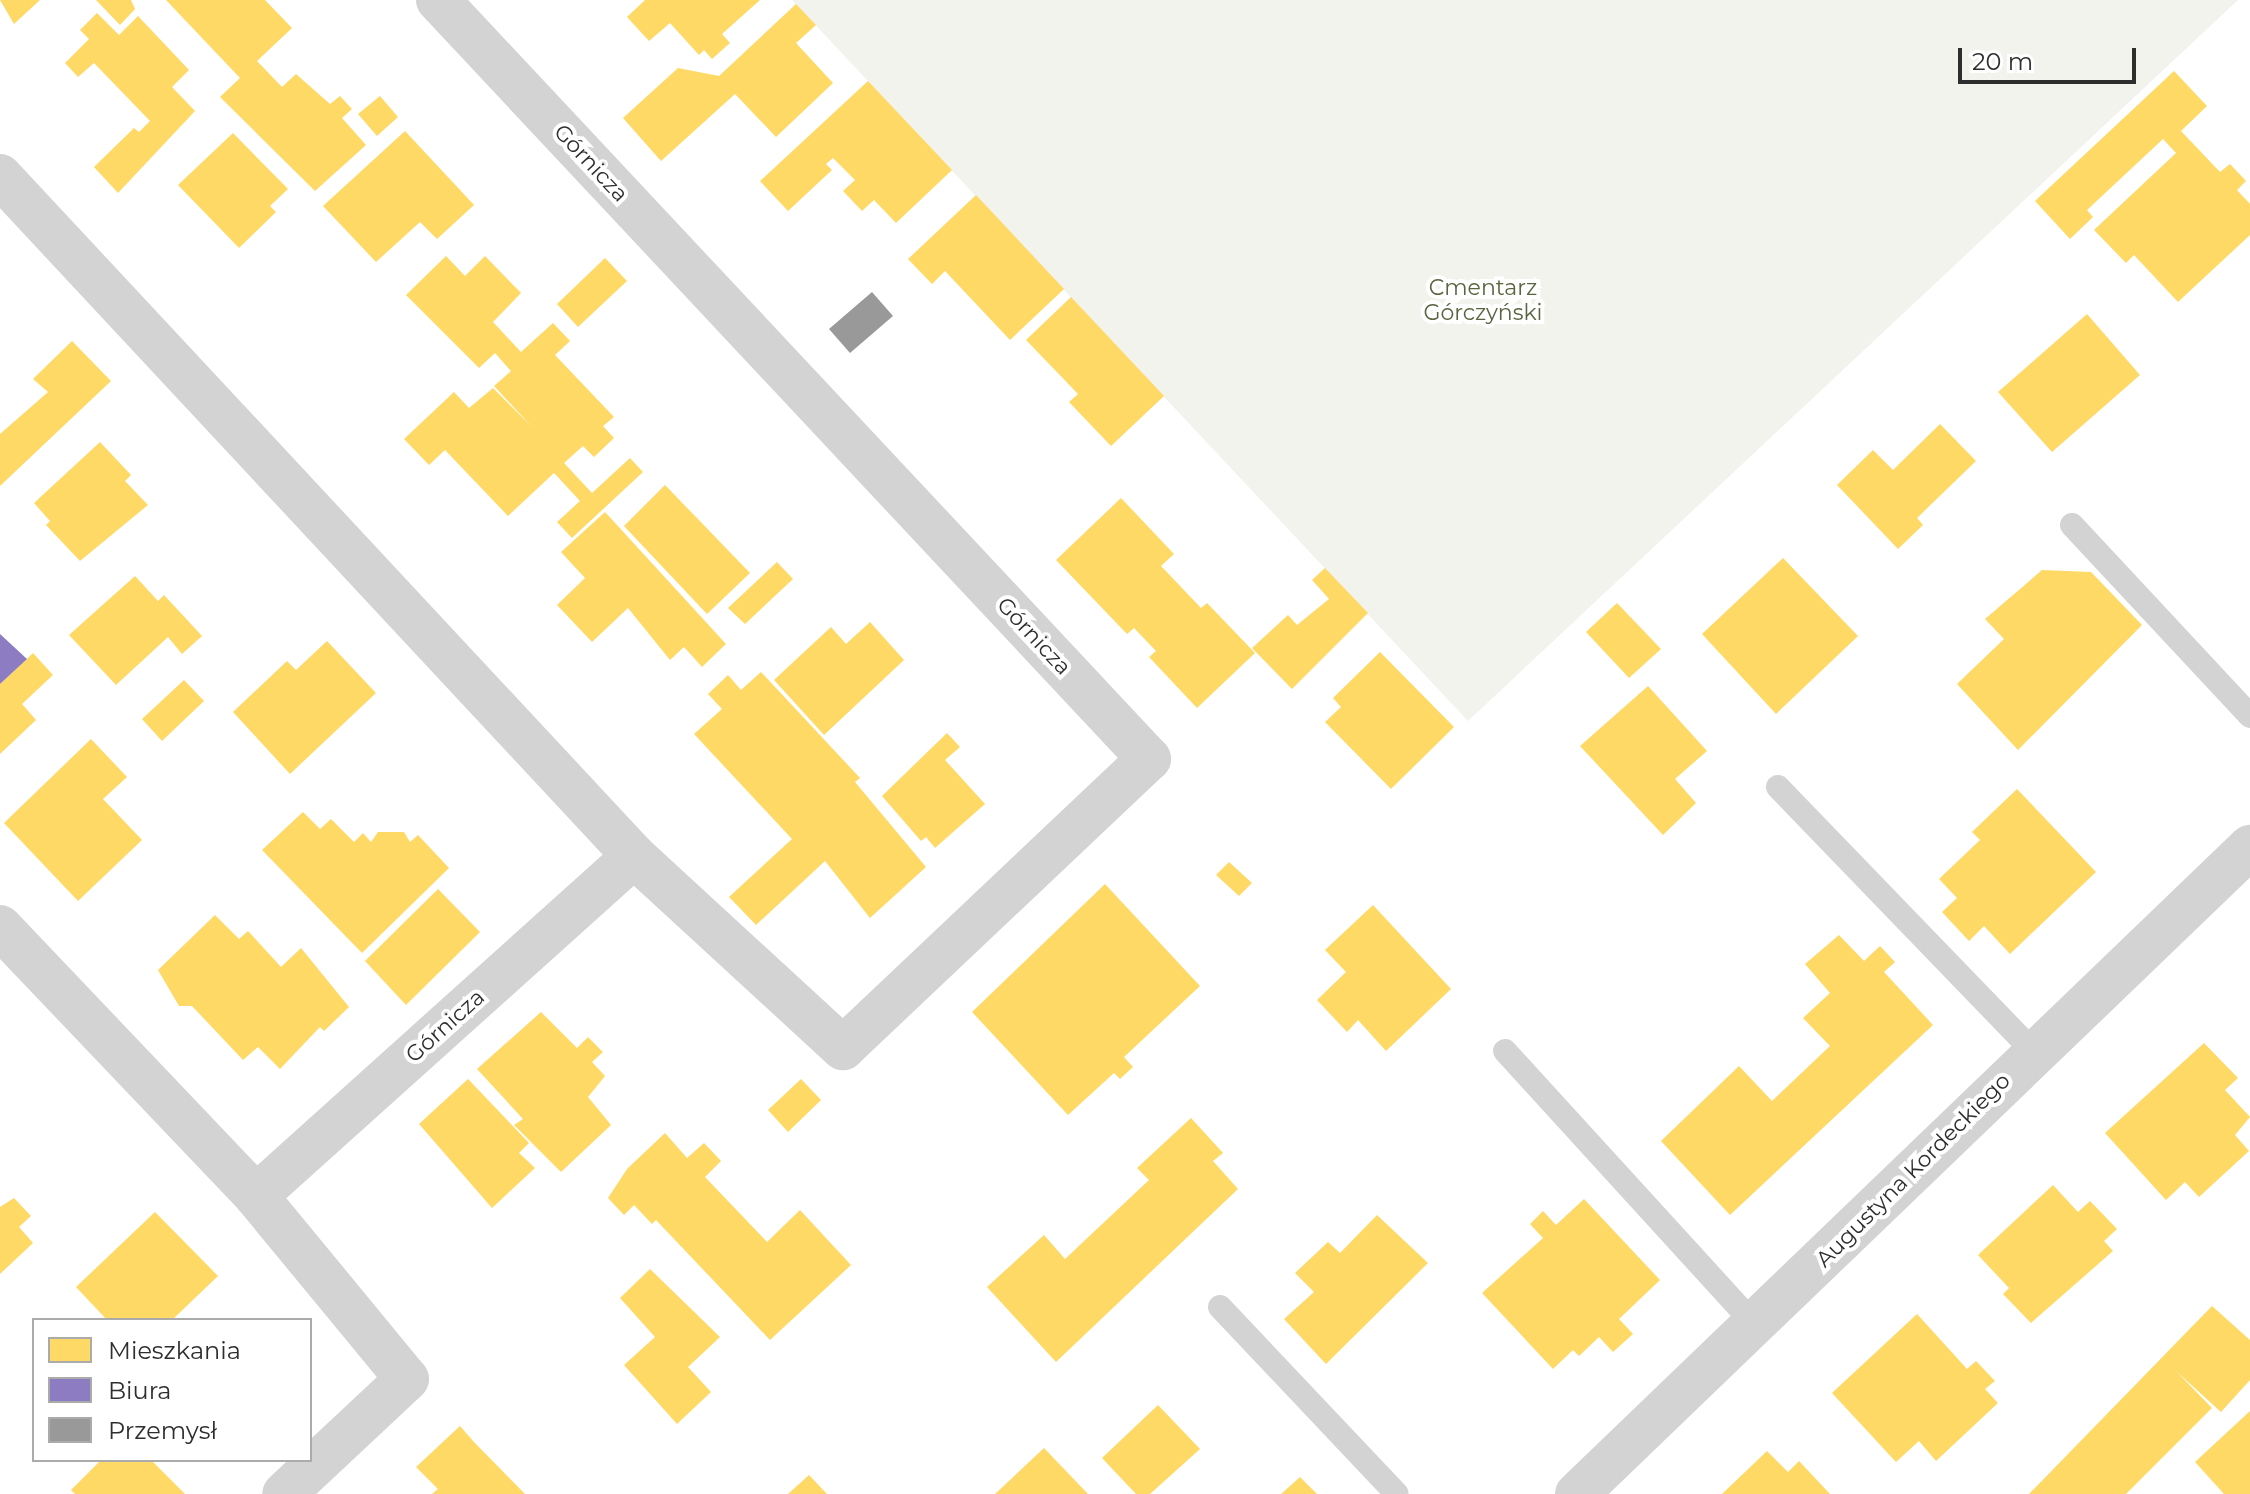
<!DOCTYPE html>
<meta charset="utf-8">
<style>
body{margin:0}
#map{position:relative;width:2250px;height:1494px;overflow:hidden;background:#fff;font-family:Montserrat,sans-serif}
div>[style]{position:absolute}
.green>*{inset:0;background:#f1f3ec}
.homes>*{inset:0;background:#ffd966}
.offices>*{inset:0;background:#8e7cc3}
.industry>*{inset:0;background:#999}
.service>*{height:24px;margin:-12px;padding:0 12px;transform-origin:12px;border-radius:12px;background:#d3d3d3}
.minor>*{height:44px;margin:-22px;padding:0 22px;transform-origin:22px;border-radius:22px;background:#d3d3d3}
span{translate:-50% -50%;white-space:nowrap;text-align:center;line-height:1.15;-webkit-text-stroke:8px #fff;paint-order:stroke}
.street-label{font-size:22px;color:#2e2e2e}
.park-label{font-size:22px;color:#58653f}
.legend{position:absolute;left:32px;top:1318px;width:280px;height:144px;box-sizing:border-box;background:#fff;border:2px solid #ababab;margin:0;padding:10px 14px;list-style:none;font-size:24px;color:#2e2e2e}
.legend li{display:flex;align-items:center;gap:16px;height:40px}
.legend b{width:40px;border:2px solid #ababab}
.scale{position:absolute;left:1958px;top:48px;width:178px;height:36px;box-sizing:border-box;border:4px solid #2e2e2e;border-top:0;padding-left:10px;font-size:24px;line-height:28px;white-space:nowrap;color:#2e2e2e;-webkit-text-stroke:6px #fff;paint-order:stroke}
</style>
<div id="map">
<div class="green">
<div style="clip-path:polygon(792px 0,2238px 0,1468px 721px)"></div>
</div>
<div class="homes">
<div style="clip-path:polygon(0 0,40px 0,14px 24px)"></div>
<div style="clip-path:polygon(96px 0,131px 0,135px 9px,120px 25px)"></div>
<div style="clip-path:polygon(166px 0,265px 0,292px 28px,257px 61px,282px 87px,296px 74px,330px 104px,340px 96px,352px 109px,342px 118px,366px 145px,315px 191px,220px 97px,240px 78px)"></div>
<div style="clip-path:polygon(645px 0,760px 0,722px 34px,730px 43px,712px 59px,704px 50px,699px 55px,670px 23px,649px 41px,627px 17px)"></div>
<div style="clip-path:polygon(796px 4px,816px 25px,796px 43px,833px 83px,776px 137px,735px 94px,661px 161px,623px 118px,678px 68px,719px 76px)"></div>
<div style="clip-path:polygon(97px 13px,119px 35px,138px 16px,189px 70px,172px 87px,195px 111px,118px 193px,94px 167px,134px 128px,139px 132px,150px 121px,94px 63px,78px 77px,65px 63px,89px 39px,80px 30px)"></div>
<div style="clip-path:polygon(2174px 71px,2207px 106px,2181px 131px,2220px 172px,2230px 164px,2246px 181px,2237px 190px,2250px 204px,2250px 235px,2178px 302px,2134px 255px,2126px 263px,2094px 230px,2176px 153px,2163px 139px,2087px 210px,2093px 217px,2070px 239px,2035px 201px)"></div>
<div style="clip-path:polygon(868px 81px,952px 170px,896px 223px,874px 200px,862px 211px,843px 191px,855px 180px,833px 158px,826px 164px,832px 170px,788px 211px,760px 181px)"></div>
<div style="clip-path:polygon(380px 96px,398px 117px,377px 136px,358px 114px)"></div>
<div style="clip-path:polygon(405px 131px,474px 205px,437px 239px,420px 222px,376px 262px,323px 206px)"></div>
<div style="clip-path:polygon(233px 133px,288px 189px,270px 206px,276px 212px,239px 248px,178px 185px)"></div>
<div style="clip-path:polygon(976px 195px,1064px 289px,1010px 340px,945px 271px,932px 284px,908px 259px)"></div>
<div style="clip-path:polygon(446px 256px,465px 276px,485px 256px,521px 293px,493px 322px,521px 352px,553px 323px,570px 341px,555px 355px,614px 417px,603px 426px,614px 438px,594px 457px,583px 446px,564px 463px,592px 493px,630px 458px,643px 472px,572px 538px,557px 522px,580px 501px,554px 473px,508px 516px,445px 450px,429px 465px,404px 439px,454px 392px,469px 408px,493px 388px,533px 428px,494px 386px,511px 371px,495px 353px,479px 368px,406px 295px)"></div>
<div style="clip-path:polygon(605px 258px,627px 281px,578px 327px,557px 304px)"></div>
<div style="clip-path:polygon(1071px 297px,1164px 396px,1111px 446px,1069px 402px,1078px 394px,1026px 340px)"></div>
<div style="clip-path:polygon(2087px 314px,2140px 375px,2052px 452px,1998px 392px)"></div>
<div style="clip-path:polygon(72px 341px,111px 381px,0 486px,0 434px,48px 392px,33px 379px)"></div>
<div style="clip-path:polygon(1940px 424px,1976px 461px,1917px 518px,1923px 525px,1898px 549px,1837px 485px,1873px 450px,1893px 470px)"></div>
<div style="clip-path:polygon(100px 442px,131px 475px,125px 481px,148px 505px,80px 561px,46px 525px,50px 521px,34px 503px)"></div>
<div style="clip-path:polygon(665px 485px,750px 573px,707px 614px,624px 526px)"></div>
<div style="clip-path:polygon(1121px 498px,1174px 554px,1161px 566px,1201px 608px,1207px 603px,1255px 653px,1197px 708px,1149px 657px,1156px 651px,1134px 628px,1127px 634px,1056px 560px)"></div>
<div style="clip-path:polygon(605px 512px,726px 644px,702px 667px,684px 647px,670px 660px,628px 608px,592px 642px,557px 605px,585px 578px,561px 552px)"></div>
<div style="clip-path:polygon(1783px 558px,1858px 636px,1776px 714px,1702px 634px)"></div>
<div style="clip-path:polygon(777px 562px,793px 579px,745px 624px,728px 608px)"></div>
<div style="clip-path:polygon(1325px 568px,1368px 613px,1292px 689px,1252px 648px,1288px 615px,1297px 625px,1329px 599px,1312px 580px)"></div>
<div style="clip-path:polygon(2042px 570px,2091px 572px,2142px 625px,2018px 750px,1957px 684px,2004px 639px,1985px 619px)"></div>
<div style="clip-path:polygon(135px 576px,158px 601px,164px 595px,202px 636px,182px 654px,168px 637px,116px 685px,69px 635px)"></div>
<div style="clip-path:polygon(1617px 603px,1661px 649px,1629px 678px,1586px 632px)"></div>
<div style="clip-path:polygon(870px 622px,904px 660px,824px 735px,774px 680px,831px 627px,846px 644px)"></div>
<div style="clip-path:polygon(327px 641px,376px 693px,290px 774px,233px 712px,287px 661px,296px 670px)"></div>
<div style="clip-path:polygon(1380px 652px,1454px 727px,1391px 789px,1325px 722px,1341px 707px,1333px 698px)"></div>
<div style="clip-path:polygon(33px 653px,53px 675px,22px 704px,36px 720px,0 754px,0 684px)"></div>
<div style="clip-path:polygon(761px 672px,860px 778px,855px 782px,926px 867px,870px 918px,825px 861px,756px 925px,729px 897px,792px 839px,694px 734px,722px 709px,708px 694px,728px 675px,741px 690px)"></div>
<div style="clip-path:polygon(184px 680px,204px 701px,162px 741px,142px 719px)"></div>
<div style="clip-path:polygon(1648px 686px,1707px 751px,1675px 779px,1696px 803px,1663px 835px,1580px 746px)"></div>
<div style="clip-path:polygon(947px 733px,960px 747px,945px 760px,985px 804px,935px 848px,926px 837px,921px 841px,882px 796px)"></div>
<div style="clip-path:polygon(91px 739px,127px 777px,103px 799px,142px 840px,78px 901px,4px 823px)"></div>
<div style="clip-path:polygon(2017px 789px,2096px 872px,2010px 954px,1984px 926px,1969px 941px,1942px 912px,1957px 898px,1939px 879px,1980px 840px,1972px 832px)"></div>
<div style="clip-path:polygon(303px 812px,320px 829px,331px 819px,354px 842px,363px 833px,371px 842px,378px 832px,404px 832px,410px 842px,418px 835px,449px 868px,362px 953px,262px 850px)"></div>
<div style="clip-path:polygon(1229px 862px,1252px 883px,1239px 896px,1216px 875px)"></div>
<div style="clip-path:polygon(1105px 884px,1200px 986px,1124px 1057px,1133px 1067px,1120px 1079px,1114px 1073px,1068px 1115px,972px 1012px)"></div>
<div style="clip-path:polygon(438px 889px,480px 932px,406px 1005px,365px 961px)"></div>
<div style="clip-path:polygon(1373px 905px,1451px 989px,1386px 1051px,1358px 1020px,1347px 1032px,1317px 1000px,1346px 972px,1325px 950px)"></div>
<div style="clip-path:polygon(215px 915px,239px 939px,248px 931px,281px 967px,301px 948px,349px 1007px,324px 1031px,320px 1027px,280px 1069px,258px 1047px,243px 1060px,192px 1006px,179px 1006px,158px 970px)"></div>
<div style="clip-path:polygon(1839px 935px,1864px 961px,1880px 946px,1895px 962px,1884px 972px,1933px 1025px,1730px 1215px,1661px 1141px,1739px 1066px,1772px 1101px,1830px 1046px,1803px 1018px,1830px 993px,1805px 964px)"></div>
<div style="clip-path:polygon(541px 1012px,577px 1048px,588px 1037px,603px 1052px,592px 1062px,605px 1076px,588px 1097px,611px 1125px,561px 1172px,514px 1125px,523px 1119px,477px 1069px)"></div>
<div style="clip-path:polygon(2204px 1043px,2238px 1078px,2225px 1090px,2250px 1117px,2235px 1135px,2249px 1151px,2199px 1197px,2185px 1182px,2166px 1200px,2105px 1133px)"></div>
<div style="clip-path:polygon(468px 1079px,529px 1143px,519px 1153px,535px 1168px,492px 1208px,419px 1124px)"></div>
<div style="clip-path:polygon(801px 1079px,821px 1100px,788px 1132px,768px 1110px)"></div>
<div style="clip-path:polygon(1191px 1118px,1223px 1153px,1213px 1161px,1238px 1189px,1056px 1362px,987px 1287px,1044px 1235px,1065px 1259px,1149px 1180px,1137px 1168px)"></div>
<div style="clip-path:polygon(665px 1133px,687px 1158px,704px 1143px,721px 1161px,705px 1177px,767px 1242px,800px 1210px,851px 1265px,770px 1340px,656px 1220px,652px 1224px,634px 1205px,624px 1215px,608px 1198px,627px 1169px)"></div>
<div style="clip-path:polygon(2053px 1185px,2078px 1212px,2090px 1201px,2117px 1229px,2104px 1241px,2113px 1251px,2031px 1323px,2003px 1294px,2009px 1288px,1978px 1255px)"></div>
<div style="clip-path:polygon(14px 1198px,31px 1216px,19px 1227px,33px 1243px,0 1274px,0 1207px)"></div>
<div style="clip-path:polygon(1584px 1199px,1660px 1280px,1619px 1319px,1633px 1334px,1613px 1352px,1599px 1337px,1579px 1356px,1573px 1350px,1553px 1369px,1482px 1293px,1543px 1238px,1530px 1224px,1543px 1211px,1556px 1225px)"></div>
<div style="clip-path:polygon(155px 1212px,218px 1276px,172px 1320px,107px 1320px,76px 1287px)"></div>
<div style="clip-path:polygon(1377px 1215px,1428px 1263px,1326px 1364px,1284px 1319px,1314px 1292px,1295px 1273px,1328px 1242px,1340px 1253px)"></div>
<div style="clip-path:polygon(650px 1269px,720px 1337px,688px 1367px,711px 1392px,677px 1424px,624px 1365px,655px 1337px,620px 1298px)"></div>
<div style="clip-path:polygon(2212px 1306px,2250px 1340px,2250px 1380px,2221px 1412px,2176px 1371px,2212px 1408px,2126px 1494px,2029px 1494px)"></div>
<div style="clip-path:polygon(1917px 1314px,1967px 1369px,1976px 1361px,1995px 1381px,1985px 1389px,1998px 1403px,1936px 1461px,1919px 1441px,1896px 1462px,1832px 1393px)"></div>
<div style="clip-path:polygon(1158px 1405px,1200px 1449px,1150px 1494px,1136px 1494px,1102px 1458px)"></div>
<div style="clip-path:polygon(2250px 1411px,2250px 1494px,2224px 1494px,2195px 1462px)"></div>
<div style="clip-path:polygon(460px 1426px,474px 1442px,525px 1494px,432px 1494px,438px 1489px,416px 1467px)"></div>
<div style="clip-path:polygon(1044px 1448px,1088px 1494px,995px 1494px)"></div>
<div style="clip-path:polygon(1767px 1451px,1788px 1472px,1799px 1461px,1830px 1494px,1722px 1494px)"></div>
<div style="clip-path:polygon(101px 1460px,151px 1460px,185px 1494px,75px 1494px,71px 1490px)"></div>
<div style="clip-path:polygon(809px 1475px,827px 1494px,788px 1494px)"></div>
<div style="clip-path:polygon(1300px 1477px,1317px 1494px,1281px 1494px)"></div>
</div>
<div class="offices">
<div style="clip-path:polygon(0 634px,27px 659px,0 684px)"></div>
</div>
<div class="industry">
<div style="clip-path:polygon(872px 292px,893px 316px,850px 353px,829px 329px)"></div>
</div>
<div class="service">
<div style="left:2072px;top:525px;width:261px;rotate:47deg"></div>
<div style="left:1778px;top:787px;width:368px;rotate:46deg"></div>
<div style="left:1505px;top:1051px;width:371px;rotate:47.6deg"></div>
<div style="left:1220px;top:1307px;width:257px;rotate:46.6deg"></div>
</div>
<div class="minor">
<div style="left:0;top:176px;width:930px;rotate:47deg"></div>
<div style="left:634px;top:856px;width:284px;rotate:42.6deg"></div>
<div style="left:843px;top:1048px;width:421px;rotate:-43.4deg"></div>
<div style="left:1149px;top:759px;width:1040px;rotate:-133.13deg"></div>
<div style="left:0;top:927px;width:371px;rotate:46.4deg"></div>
<div style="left:256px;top:1196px;width:237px;rotate:50.5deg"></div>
<div style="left:407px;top:1379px;width:168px;rotate:136.9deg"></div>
<div style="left:256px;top:1196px;width:508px;rotate:-41.97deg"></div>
<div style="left:1577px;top:1494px;width:934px;rotate:-43.87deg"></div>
</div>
<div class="street-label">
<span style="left:591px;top:163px;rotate:47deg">Górnicza</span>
<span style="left:1034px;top:636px;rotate:47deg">Górnicza</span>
<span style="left:445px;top:1026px;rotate:-42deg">Górnicza</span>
<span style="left:1913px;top:1170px;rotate:-45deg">Augustyna Kordeckiego</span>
</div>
<div class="park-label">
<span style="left:1483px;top:300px">Cmentarz<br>Górczyński</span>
</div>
<ul class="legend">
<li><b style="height:22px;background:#ffd966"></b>Mieszkania</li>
<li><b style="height:22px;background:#8e7cc3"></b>Biura</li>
<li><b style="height:22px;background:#999"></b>Przemysł</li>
</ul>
<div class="scale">20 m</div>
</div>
